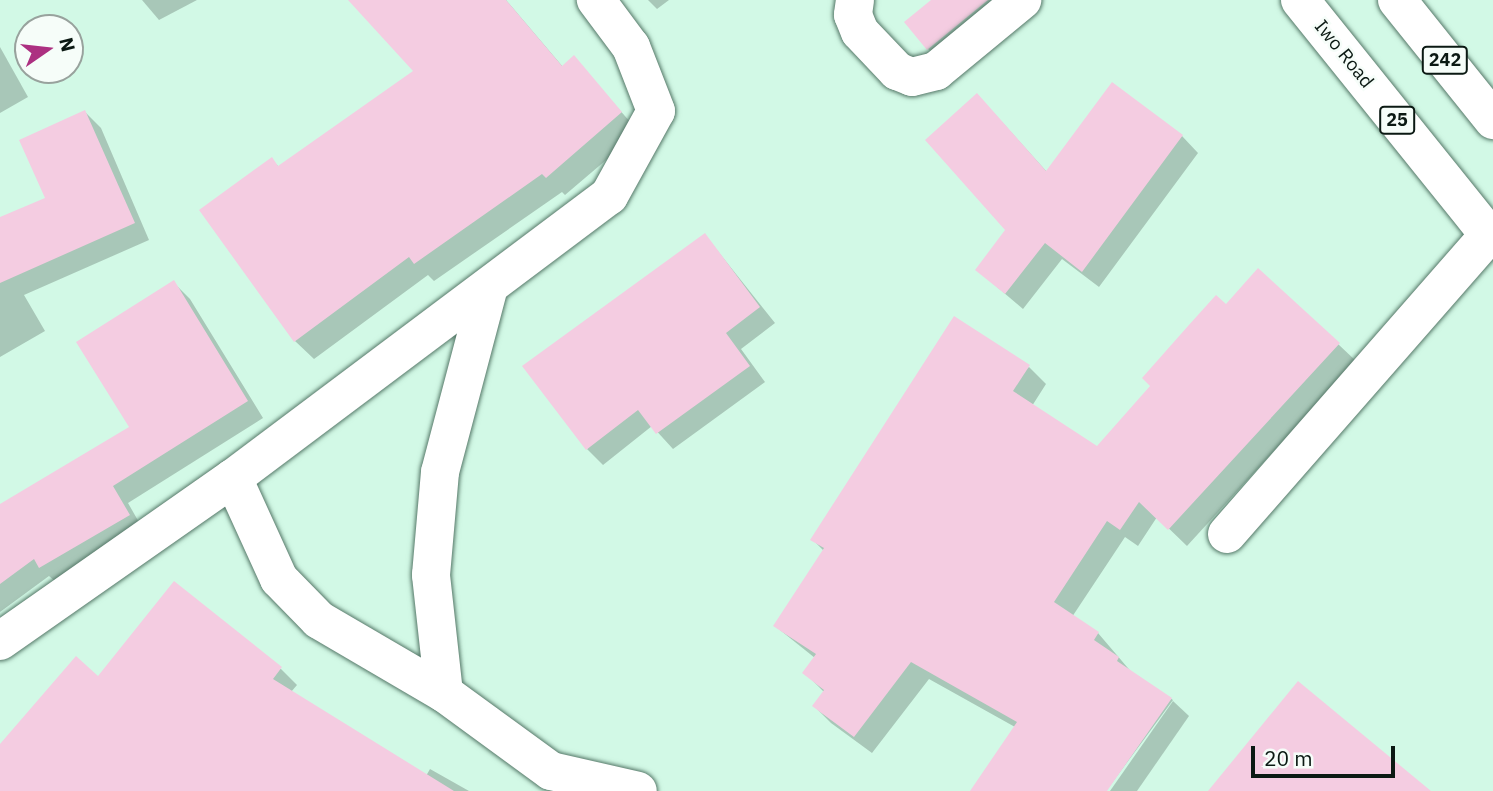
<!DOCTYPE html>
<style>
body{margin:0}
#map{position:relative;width:1493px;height:791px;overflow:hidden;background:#d2f9e6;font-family:"IBM Plex Sans",sans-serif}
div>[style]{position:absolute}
.shadow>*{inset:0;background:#0003}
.building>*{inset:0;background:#f4cce1}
.roads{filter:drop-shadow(0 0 2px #557868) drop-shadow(0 0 2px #557868)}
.minor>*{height:38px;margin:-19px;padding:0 19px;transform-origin:19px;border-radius:19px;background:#fff}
.major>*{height:38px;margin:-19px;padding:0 19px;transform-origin:19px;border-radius:19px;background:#fff}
span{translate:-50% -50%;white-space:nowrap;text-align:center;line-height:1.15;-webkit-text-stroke:5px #f6fdf9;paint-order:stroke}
.shield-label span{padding:2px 5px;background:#f6fdf9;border:2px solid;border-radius:5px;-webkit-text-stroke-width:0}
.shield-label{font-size:18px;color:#0b1913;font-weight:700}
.street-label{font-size:19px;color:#0b1913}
.north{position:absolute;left:14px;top:14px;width:70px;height:70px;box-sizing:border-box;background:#f6fdf9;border:2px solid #98a29d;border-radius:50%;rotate:76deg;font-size:19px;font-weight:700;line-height:28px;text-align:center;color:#0b1913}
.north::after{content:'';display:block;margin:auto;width:24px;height:32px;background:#ac3081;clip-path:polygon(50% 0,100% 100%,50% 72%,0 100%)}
.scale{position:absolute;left:1251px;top:746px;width:144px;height:32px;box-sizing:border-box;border:4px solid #0b1913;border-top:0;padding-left:9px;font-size:21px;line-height:24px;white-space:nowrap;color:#0b1913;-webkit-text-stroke:5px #f6fdf9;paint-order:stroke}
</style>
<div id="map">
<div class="shadow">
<div style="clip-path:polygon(142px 0,197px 0,159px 20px)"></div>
<div style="clip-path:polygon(350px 0,506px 0,563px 67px,574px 58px,639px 132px,565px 195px,562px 192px,434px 281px,428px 275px,314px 359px,295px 341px,271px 159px,279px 167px,416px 72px)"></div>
<div style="clip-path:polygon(648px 0,669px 0,657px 9px)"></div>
<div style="clip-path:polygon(934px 0,991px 0,1002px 13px,942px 62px,928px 49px)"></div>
<div style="clip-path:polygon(0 47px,28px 97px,0 113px)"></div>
<div style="clip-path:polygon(85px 112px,101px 128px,149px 240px,24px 295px,45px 331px,0 357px,0 219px,47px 199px)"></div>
<div style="clip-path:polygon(993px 112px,1047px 172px,1182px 136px,1198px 153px,1099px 287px,1062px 259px,1023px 309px,977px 270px,1008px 230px)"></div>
<div style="clip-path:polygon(705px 235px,775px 323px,741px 349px,765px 382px,673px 449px,652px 426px,603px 465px,587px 449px)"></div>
<div style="clip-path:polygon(174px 283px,190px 299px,263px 418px,128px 503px,144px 531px,57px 583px,49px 576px,0 612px,0 506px,132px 428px)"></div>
<div style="clip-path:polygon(1226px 306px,1338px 344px,1356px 361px,1187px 546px,1157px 517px,1138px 546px,1125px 537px,1072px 617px,1098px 633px,1133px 674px,1173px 700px,1106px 791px,972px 791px,1015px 727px,929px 679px,872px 753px,831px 723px,814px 706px,824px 692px,804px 672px,815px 658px,775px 626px,824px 551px,812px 539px,1029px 367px,1046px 384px,1032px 406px,1097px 449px)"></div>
<div style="clip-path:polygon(281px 669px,297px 685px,291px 692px,426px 776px,430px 769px,469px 791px,0 791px,0 747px,99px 679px)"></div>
<div style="clip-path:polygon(1173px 701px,1189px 716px,1137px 791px,1110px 791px)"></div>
</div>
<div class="building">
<div style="clip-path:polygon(348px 0,506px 0,562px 66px,574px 55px,622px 112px,546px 178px,542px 174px,414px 264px,409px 257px,294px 342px,199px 210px,272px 157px,278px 166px,413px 71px)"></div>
<div style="clip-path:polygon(931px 0,988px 0,927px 50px,904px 22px)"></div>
<div style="clip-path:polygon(1112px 82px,1183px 135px,1082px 272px,1045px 243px,1005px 294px,975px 270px,1005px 230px,925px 140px,977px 93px,1046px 171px)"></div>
<div style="clip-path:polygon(85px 110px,135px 223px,0 283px,0 217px,45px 198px,19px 140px)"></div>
<div style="clip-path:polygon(705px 233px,760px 307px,726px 333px,750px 366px,656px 434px,638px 410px,586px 450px,522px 366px)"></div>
<div style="clip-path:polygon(1258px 268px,1340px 343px,1168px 530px,1139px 502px,1120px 530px,1107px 521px,1054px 602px,1099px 632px,1094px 640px,1119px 657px,1117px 661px,1172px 698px,1107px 791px,970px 791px,1017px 722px,911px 662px,854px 737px,812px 706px,824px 690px,802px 673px,816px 654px,773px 626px,824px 548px,810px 540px,954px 316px,1030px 365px,1013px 391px,1097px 446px,1150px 386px,1142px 378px,1188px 326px,1216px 295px,1226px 304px)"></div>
<div style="clip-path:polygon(174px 280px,248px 401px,113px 486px,130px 515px,39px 568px,34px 559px,0 584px,0 504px,129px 427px,76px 342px)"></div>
<div style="clip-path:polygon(174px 581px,282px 667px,273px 679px,454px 791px,0 791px,0 744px,76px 656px,98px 676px)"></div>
<div style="clip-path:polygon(1298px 681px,1431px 791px,1208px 791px)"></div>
</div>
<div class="roads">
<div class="minor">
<div style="left:855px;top:0;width:15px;rotate:98deg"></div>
<div style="left:853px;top:15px;width:18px;rotate:68deg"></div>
<div style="left:860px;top:32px;width:54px;rotate:46.5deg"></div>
<div style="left:897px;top:71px;width:16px;rotate:22deg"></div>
<div style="left:912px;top:77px;width:25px;rotate:-14deg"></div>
<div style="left:936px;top:71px;width:112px;rotate:-39.5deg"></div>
<div style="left:233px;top:478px;width:111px;rotate:65.5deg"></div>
<div style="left:279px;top:579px;width:57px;rotate:45.7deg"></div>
<div style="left:319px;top:620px;width:145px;rotate:30.3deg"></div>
<div style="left:444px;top:693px;width:132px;rotate:36.1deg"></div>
<div style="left:551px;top:771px;width:89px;rotate:12.9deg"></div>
<div style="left:1227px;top:534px;width:398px;rotate:-48.8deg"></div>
<div style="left:0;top:641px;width:284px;rotate:-35deg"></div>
<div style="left:233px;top:478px;width:470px;rotate:-36.9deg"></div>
<div style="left:609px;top:196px;width:97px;rotate:-61.1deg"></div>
<div style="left:656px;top:111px;width:69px;rotate:-111.3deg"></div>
<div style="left:631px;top:47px;width:59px;rotate:-126.7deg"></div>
<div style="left:444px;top:693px;width:119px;rotate:-96.3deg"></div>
<div style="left:431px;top:575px;width:103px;rotate:-85deg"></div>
<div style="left:440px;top:472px;width:192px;rotate:-75.2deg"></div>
</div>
<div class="major">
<div style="left:1300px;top:0;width:308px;rotate:51.2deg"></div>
<div style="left:1397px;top:0;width:154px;rotate:51.3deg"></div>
</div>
</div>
<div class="shield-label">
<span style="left:1445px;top:60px">242</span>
<span style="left:1397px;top:120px">25</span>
</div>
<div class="street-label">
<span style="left:1344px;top:54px;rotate:51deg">Iwo Road</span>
</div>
<div class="north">N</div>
<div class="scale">20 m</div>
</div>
